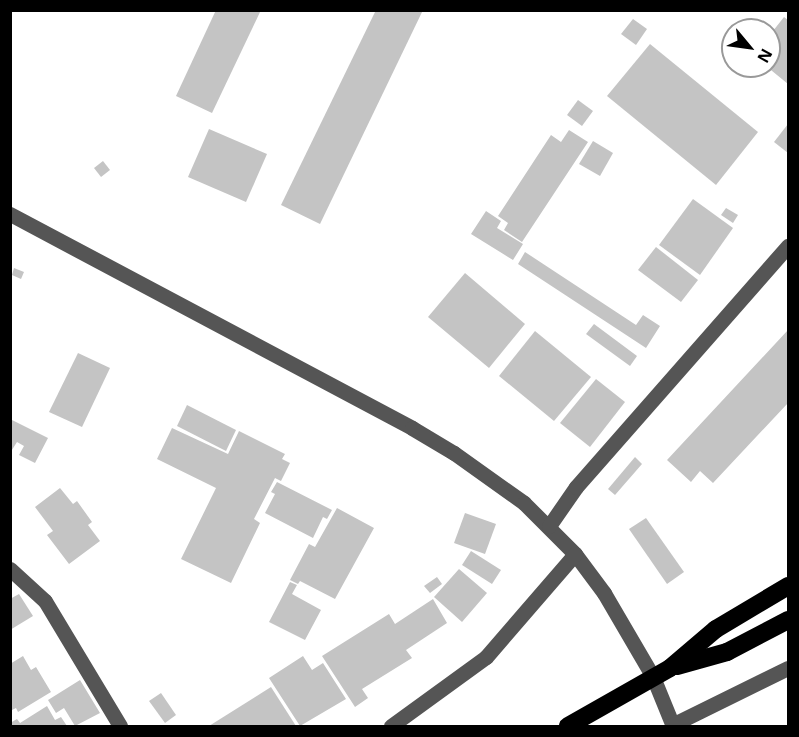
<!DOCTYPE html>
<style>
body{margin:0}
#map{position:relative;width:799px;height:737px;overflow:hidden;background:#fff;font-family:"Noto Sans",sans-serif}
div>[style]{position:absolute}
.building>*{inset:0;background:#c4c4c4}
.minor>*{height:15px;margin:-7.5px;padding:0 7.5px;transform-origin:7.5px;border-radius:7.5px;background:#555}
.highway>*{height:18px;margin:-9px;padding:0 9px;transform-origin:9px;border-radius:9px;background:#000}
span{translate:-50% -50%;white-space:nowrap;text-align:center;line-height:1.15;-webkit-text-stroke:4.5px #fff;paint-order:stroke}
.frame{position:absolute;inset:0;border:12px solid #000;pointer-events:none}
.north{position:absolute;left:721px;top:18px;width:60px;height:60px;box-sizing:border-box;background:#fff;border:2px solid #999;border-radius:50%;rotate:119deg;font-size:16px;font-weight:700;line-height:24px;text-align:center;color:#000}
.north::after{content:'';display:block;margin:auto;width:21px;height:27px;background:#000;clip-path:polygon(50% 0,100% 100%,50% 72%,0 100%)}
</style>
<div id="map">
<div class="building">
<div style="clip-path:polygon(216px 10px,261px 10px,212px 113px,176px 96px)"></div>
<div style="clip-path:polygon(376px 10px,423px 10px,320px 224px,281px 205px)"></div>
<div style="clip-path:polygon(784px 17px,788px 20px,788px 84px,766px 66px,769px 66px,769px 36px)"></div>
<div style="clip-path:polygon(633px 19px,647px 29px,636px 45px,621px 34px)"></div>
<div style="clip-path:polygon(650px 44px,758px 132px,716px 185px,607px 96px)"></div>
<div style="clip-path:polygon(578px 100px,593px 111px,582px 126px,567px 115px)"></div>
<div style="clip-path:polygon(788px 124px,788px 153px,774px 142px)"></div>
<div style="clip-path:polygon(209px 129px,267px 154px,246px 202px,188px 177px)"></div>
<div style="clip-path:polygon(569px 130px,588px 142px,522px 242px,504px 230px,508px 223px,498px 216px,551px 135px,561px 142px)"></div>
<div style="clip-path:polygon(593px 141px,613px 153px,600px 176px,579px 164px)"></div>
<div style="clip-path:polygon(103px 161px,110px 170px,101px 177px,94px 168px)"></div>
<div style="clip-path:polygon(693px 199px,733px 228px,700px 275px,659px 245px)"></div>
<div style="clip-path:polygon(726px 208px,738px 215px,733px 223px,721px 215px)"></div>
<div style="clip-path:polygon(486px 211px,501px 221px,497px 228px,523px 244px,513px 260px,471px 234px)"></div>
<div style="clip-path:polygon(656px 247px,698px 280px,681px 302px,638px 270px)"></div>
<div style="clip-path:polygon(525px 252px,636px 325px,643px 315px,660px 326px,646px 348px,518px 264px)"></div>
<div style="clip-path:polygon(14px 268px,24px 272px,21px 279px,12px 275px)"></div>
<div style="clip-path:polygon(465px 273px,525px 324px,489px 368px,428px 317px)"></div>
<div style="clip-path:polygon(594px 324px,637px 356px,630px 366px,586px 334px)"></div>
<div style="clip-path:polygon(788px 330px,788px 403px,713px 483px,700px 471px,691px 482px,667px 460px)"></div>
<div style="clip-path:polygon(535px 331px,591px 377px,554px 421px,499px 376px)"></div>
<div style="clip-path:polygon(78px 353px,110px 368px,82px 427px,49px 412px)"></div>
<div style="clip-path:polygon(596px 379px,625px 402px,590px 447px,560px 423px)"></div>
<div style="clip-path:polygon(187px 405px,236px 430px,226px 451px,177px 426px)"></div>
<div style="clip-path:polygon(10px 419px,48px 438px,35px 463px,19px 455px,24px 446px,17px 442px,10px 453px)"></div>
<div style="clip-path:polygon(172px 428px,228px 454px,239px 431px,285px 454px,282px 459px,290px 463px,281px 481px,275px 478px,254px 519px,260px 523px,231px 583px,181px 559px,216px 488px,157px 459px)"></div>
<div style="clip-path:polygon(635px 457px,642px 464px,615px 495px,608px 489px)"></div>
<div style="clip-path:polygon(277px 482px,332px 510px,327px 519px,323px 517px,313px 538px,265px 513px,275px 494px,271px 492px)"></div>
<div style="clip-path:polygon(60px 488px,73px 504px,77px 501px,92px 522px,88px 525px,100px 541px,69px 564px,47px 535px,53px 531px,35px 507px)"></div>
<div style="clip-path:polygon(337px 508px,374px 528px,335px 599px,300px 581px,298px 584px,290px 580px,309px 544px,315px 547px)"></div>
<div style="clip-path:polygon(465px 513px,496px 524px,485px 554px,454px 543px)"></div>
<div style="clip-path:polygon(646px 518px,684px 572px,667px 584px,629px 529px)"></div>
<div style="clip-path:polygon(471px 551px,501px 570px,492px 584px,462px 565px)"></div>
<div style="clip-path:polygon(459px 569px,487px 593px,462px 622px,434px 597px)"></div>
<div style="clip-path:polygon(437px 577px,442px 584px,430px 593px,424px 586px)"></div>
<div style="clip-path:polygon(290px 582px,297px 585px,292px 594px,321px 610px,305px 640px,269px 622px)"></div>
<div style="clip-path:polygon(19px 594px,33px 616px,10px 630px,10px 599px)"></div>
<div style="clip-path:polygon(433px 599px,447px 623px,406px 650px,412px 658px,362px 689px,368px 698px,355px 707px,322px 656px,389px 614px,395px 624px)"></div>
<div style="clip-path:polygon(23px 656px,31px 670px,36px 667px,51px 692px,18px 712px,16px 708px,10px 711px,10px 664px)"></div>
<div style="clip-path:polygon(303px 656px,312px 670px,323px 663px,346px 699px,300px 726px,269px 678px)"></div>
<div style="clip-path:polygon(80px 680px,100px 713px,75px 726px,64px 708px,56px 713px,48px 700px)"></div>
<div style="clip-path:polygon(271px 687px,296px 726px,209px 726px)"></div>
<div style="clip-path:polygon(161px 693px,176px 715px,165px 723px,149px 701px)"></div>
<div style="clip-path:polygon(47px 706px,55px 720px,61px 717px,67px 726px,10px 726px,10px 723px,17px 719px,20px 723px)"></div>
</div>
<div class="minor">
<div style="left:10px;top:214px;width:455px;rotate:28deg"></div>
<div style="left:412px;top:428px;width:49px;rotate:30.8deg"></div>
<div style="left:454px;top:453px;width:86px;rotate:35.5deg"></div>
<div style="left:524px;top:503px;width:72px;rotate:45deg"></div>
<div style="left:575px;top:554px;width:49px;rotate:53.4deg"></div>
<div style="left:604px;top:593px;width:97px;rotate:59.7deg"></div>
<div style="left:653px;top:677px;width:53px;rotate:67.8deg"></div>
<div style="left:549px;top:526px;width:47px;rotate:-55.3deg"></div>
<div style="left:576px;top:487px;width:321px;rotate:-48.7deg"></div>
<div style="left:10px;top:569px;width:47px;rotate:42.4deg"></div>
<div style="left:45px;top:601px;width:146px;rotate:59deg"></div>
<div style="left:672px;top:725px;width:129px;rotate:-26.2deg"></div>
<div style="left:391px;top:726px;width:117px;rotate:-36deg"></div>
<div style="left:486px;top:657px;width:136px;rotate:-49.2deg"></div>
</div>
<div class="highway">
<div style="left:677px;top:666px;width:52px;rotate:-15.6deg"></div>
<div style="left:727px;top:652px;width:69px;rotate:-27.7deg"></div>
<div style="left:568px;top:726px;width:117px;rotate:-29.6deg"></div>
<div style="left:670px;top:668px;width:60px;rotate:-40.3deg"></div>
<div style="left:716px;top:629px;width:84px;rotate:-30.8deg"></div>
</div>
<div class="frame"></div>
<div class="north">N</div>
</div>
